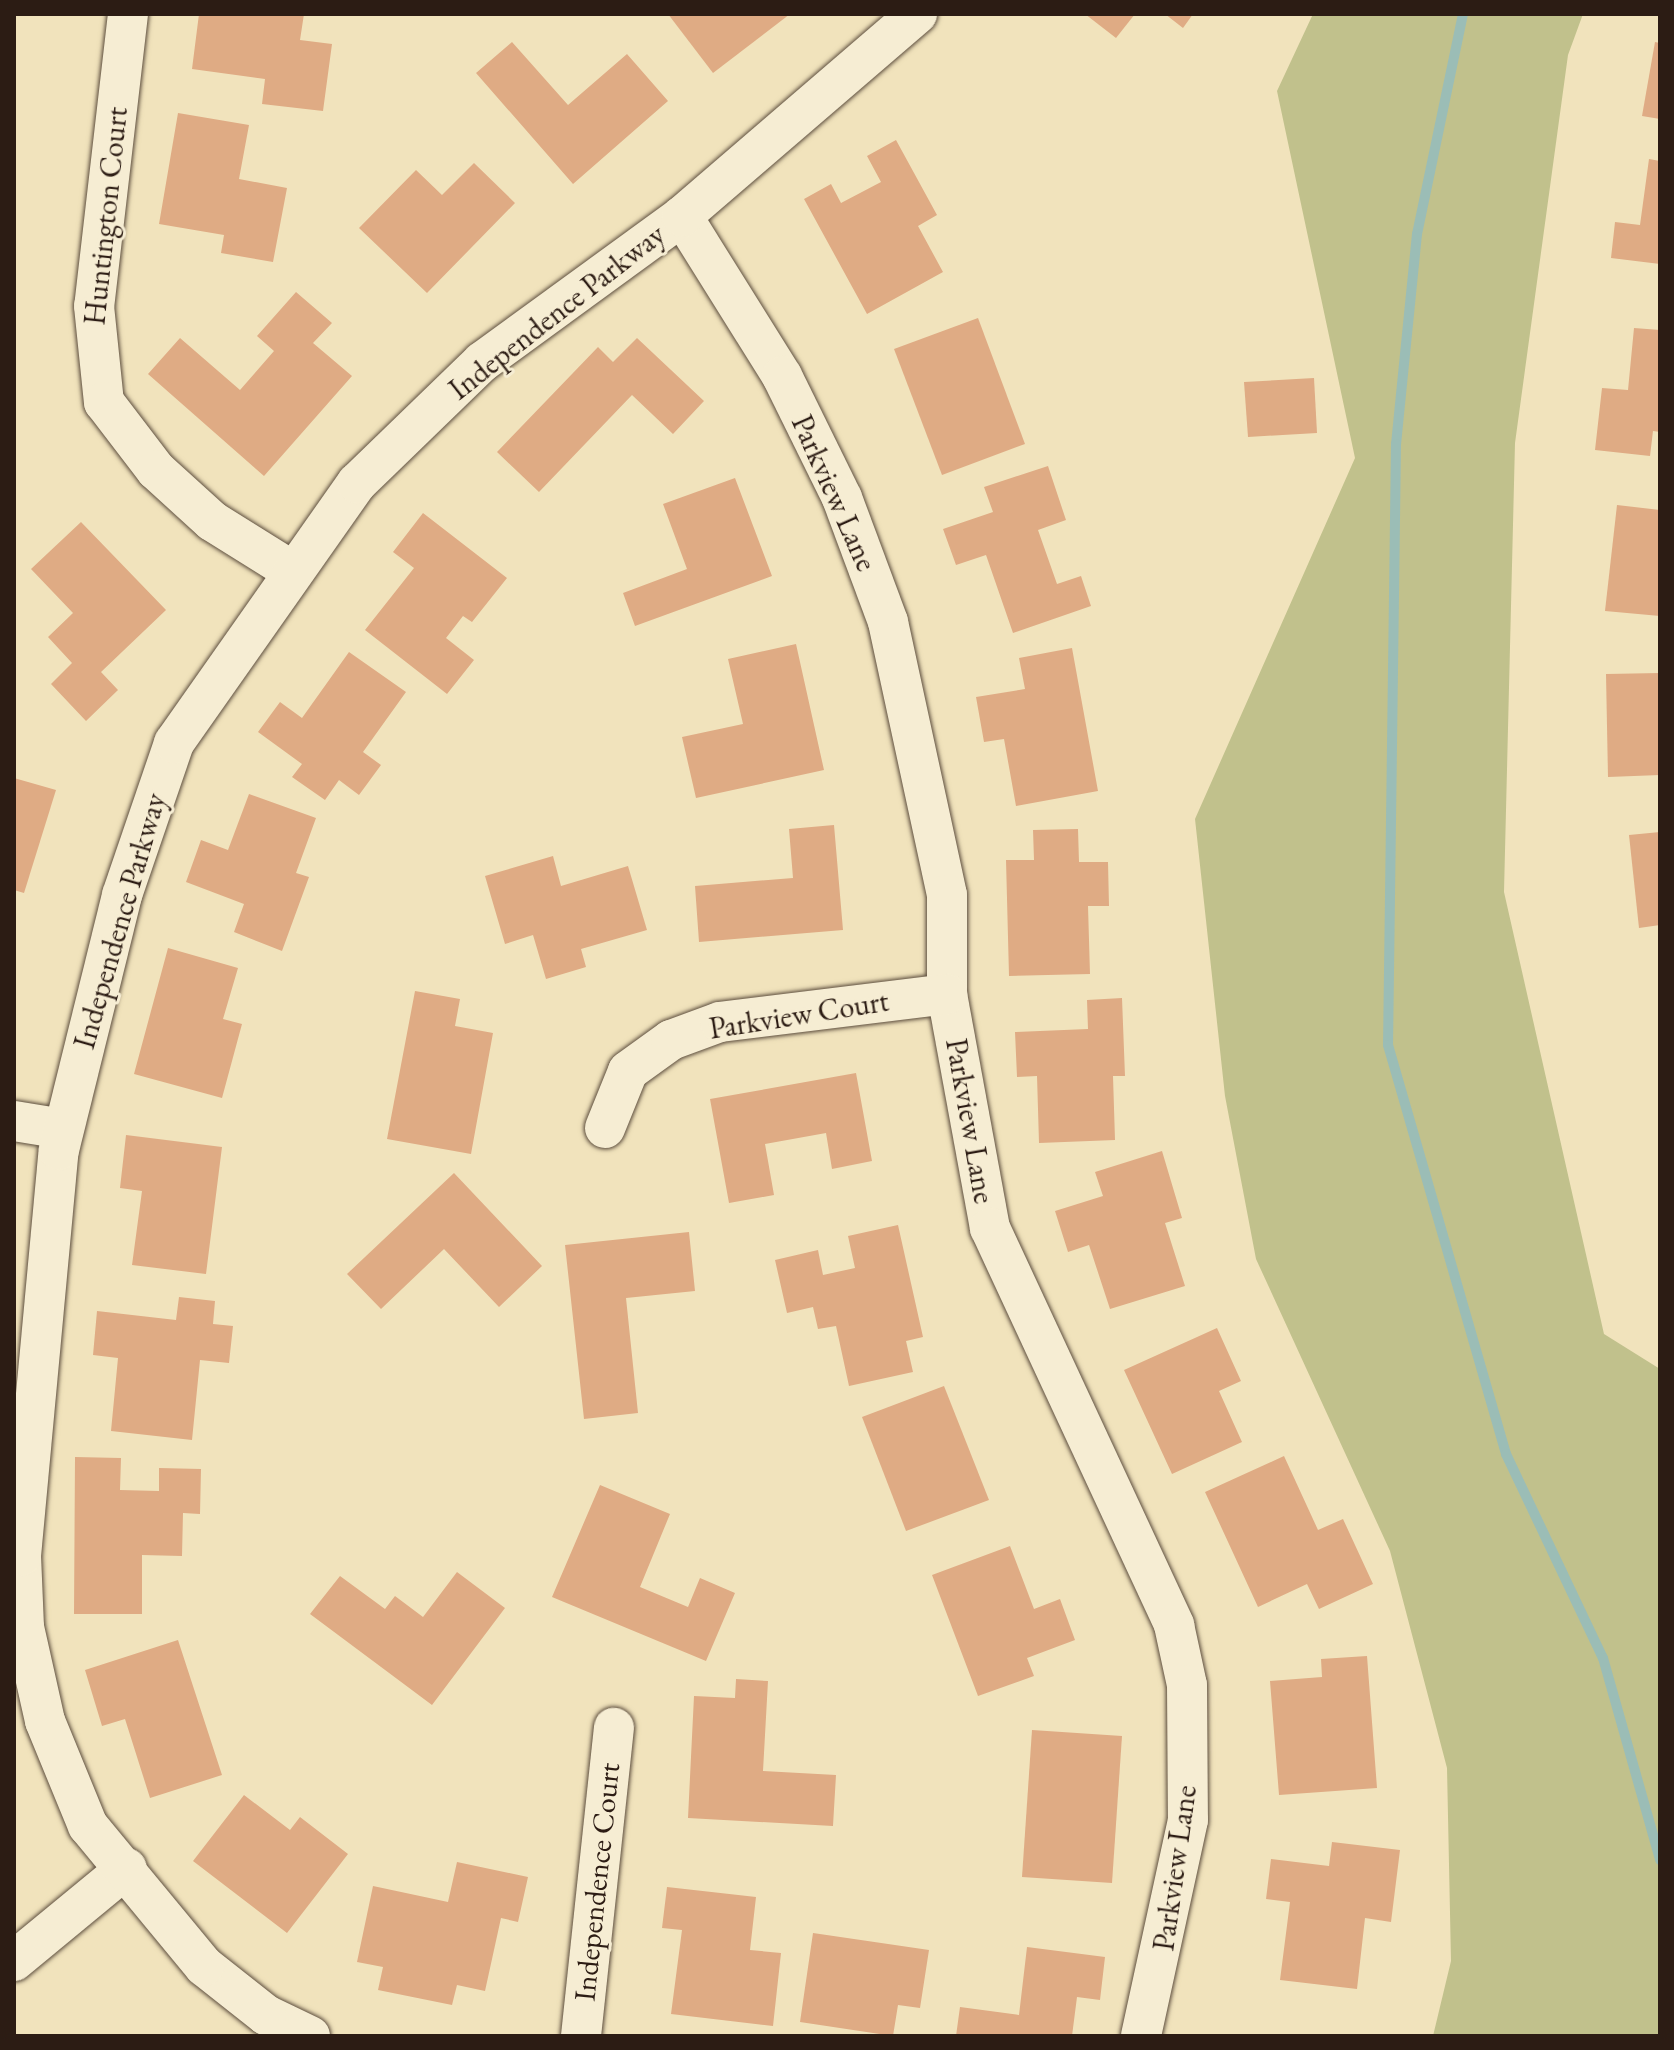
<!DOCTYPE html>
<style>
body{margin:0}
#map{position:relative;width:1674px;height:2050px;overflow:hidden;background:#f1e3bc;font-family:"EB Garamond",serif}
div>[style]{position:absolute}
.green>*{inset:0;background:#c1c18c}
.stream>*{height:10px;margin:-5px;padding:0 5px;transform-origin:5px;border-radius:5px;background:#9bbdb6}
.building>*{inset:0;background:#dfab84}
.roads{filter:drop-shadow(0 0 2px #5d4e3e) drop-shadow(0 0 2px #5d4e3e)}
.minor>*{height:40px;margin:-20px;padding:0 20px;transform-origin:20px;border-radius:20px;background:#f6edd3}
span{translate:-50% -50%;white-space:nowrap;text-align:center;line-height:1.15;-webkit-text-stroke:6px #f6edd3;paint-order:stroke}
.street-label{font-size:30px;color:#2c1c14}
.frame{position:absolute;inset:0;border:16px solid #2c1c14;pointer-events:none}
</style>
<div id="map">
<div class="green">
<div style="clip-path:polygon(1313px 14px,1583px 14px,1568px 55px,1515px 443px,1504px 892px,1604px 1334px,1660px 1369px,1660px 2036px,1433px 2036px,1451px 1961px,1447px 1768px,1390px 1551px,1256px 1259px,1225px 1096px,1195px 819px,1355px 458px,1277px 91px)"></div>
</div>
<div class="stream">
<div style="left:1463px;top:14px;width:225px;rotate:101.8deg"></div>
<div style="left:1417px;top:234px;width:211px;rotate:95.7deg"></div>
<div style="left:1396px;top:444px;width:601px;rotate:90.76deg"></div>
<div style="left:1388px;top:1045px;width:426px;rotate:73.9deg"></div>
<div style="left:1506px;top:1454px;width:226px;rotate:64.6deg"></div>
<div style="left:1603px;top:1658px;width:210px;rotate:74.2deg"></div>
</div>
<div class="building">
<div style="clip-path:polygon(199px 14px,304px 14px,300px 40px,332px 44px,323px 111px,262px 104px,265px 79px,192px 69px)"></div>
<div style="clip-path:polygon(668px 14px,790px 14px,713px 73px)"></div>
<div style="clip-path:polygon(1085px 14px,1135px 14px,1116px 38px)"></div>
<div style="clip-path:polygon(1165px 14px,1193px 14px,1183px 28px)"></div>
<div style="clip-path:polygon(512px 42px,568px 105px,627px 54px,668px 101px,573px 184px,476px 73px)"></div>
<div style="clip-path:polygon(1655px 42px,1660px 43px,1660px 119px,1642px 116px)"></div>
<div style="clip-path:polygon(178px 113px,249px 125px,239px 179px,287px 188px,273px 262px,221px 253px,224px 235px,159px 224px)"></div>
<div style="clip-path:polygon(896px 140px,937px 215px,918px 226px,943px 272px,867px 314px,804px 199px,831px 184px,841px 203px,881px 182px,867px 156px)"></div>
<div style="clip-path:polygon(1649px 159px,1660px 161px,1660px 264px,1611px 258px,1615px 222px,1640px 225px)"></div>
<div style="clip-path:polygon(474px 163px,515px 203px,427px 293px,359px 228px,416px 170px,442px 195px)"></div>
<div style="clip-path:polygon(296px 292px,332px 323px,313px 343px,352px 376px,264px 476px,148px 374px,180px 338px,240px 390px,274px 351px,257px 336px)"></div>
<div style="clip-path:polygon(978px 318px,1025px 444px,942px 475px,894px 349px)"></div>
<div style="clip-path:polygon(1634px 328px,1660px 330px,1660px 432px,1653px 431px,1650px 456px,1595px 450px,1602px 388px,1628px 390px)"></div>
<div style="clip-path:polygon(637px 338px,704px 401px,673px 434px,632px 395px,539px 492px,497px 452px,598px 347px,613px 362px)"></div>
<div style="clip-path:polygon(1314px 378px,1317px 433px,1248px 437px,1244px 382px)"></div>
<div style="clip-path:polygon(1048px 466px,1066px 520px,1038px 530px,1057px 584px,1081px 576px,1091px 606px,1013px 633px,986px 555px,956px 565px,943px 529px,993px 512px,984px 487px)"></div>
<div style="clip-path:polygon(735px 478px,772px 576px,635px 626px,623px 593px,687px 569px,663px 504px)"></div>
<div style="clip-path:polygon(1617px 505px,1660px 510px,1660px 616px,1605px 611px)"></div>
<div style="clip-path:polygon(423px 513px,507px 578px,472px 622px,463px 616px,446px 638px,474px 660px,447px 694px,365px 630px,414px 568px,393px 552px)"></div>
<div style="clip-path:polygon(81px 522px,166px 610px,101px 672px,118px 690px,86px 721px,51px 684px,72px 663px,48px 637px,73px 613px,31px 569px)"></div>
<div style="clip-path:polygon(796px 644px,824px 770px,696px 798px,682px 737px,743px 724px,728px 659px)"></div>
<div style="clip-path:polygon(1072px 648px,1098px 791px,1016px 806px,1004px 739px,984px 742px,976px 697px,1025px 689px,1019px 658px)"></div>
<div style="clip-path:polygon(349px 652px,406px 692px,363px 752px,381px 765px,359px 795px,339px 780px,325px 800px,292px 777px,302px 764px,258px 732px,280px 702px,302px 718px)"></div>
<div style="clip-path:polygon(1660px 673px,1660px 775px,1608px 777px,1606px 674px)"></div>
<div style="clip-path:polygon(14px 778px,56px 790px,24px 893px,14px 890px)"></div>
<div style="clip-path:polygon(249px 794px,316px 818px,296px 873px,309px 877px,282px 951px,234px 932px,244px 904px,186px 882px,201px 840px,228px 850px)"></div>
<div style="clip-path:polygon(834px 825px,843px 930px,699px 942px,695px 886px,793px 878px,789px 829px)"></div>
<div style="clip-path:polygon(1078px 829px,1079px 862px,1108px 862px,1109px 906px,1088px 906px,1090px 974px,1009px 976px,1006px 860px,1034px 860px,1033px 830px)"></div>
<div style="clip-path:polygon(1660px 832px,1660px 925px,1639px 928px,1629px 835px)"></div>
<div style="clip-path:polygon(553px 856px,561px 886px,628px 866px,647px 930px,581px 949px,586px 967px,546px 979px,533px 935px,505px 944px,485px 876px)"></div>
<div style="clip-path:polygon(168px 948px,238px 968px,223px 1019px,242px 1024px,222px 1098px,134px 1074px)"></div>
<div style="clip-path:polygon(415px 991px,460px 999px,455px 1026px,493px 1033px,471px 1154px,387px 1139px)"></div>
<div style="clip-path:polygon(1122px 998px,1125px 1076px,1113px 1076px,1115px 1140px,1039px 1143px,1037px 1076px,1017px 1077px,1015px 1032px,1088px 1029px,1087px 1000px)"></div>
<div style="clip-path:polygon(856px 1073px,872px 1161px,832px 1169px,826px 1133px,765px 1144px,774px 1195px,729px 1203px,710px 1099px)"></div>
<div style="clip-path:polygon(126px 1135px,222px 1147px,206px 1274px,132px 1265px,142px 1191px,120px 1188px)"></div>
<div style="clip-path:polygon(1162px 1151px,1182px 1218px,1165px 1223px,1185px 1286px,1110px 1309px,1089px 1245px,1068px 1252px,1055px 1211px,1103px 1196px,1095px 1172px)"></div>
<div style="clip-path:polygon(454px 1173px,542px 1266px,499px 1307px,444px 1249px,381px 1309px,347px 1274px)"></div>
<div style="clip-path:polygon(898px 1225px,923px 1337px,906px 1341px,913px 1372px,849px 1386px,836px 1326px,818px 1329px,813px 1307px,787px 1313px,775px 1260px,818px 1250px,823px 1275px,855px 1268px,848px 1236px)"></div>
<div style="clip-path:polygon(689px 1232px,695px 1291px,626px 1298px,638px 1413px,584px 1419px,565px 1245px)"></div>
<div style="clip-path:polygon(179px 1297px,215px 1301px,213px 1324px,233px 1326px,229px 1363px,200px 1360px,192px 1440px,111px 1431px,118px 1358px,93px 1355px,97px 1311px,176px 1320px)"></div>
<div style="clip-path:polygon(1217px 1328px,1241px 1381px,1219px 1391px,1242px 1442px,1172px 1474px,1124px 1370px)"></div>
<div style="clip-path:polygon(944px 1386px,989px 1500px,906px 1531px,862px 1417px)"></div>
<div style="clip-path:polygon(1284px 1456px,1318px 1530px,1343px 1519px,1373px 1584px,1319px 1609px,1307px 1584px,1258px 1607px,1205px 1492px)"></div>
<div style="clip-path:polygon(75px 1457px,121px 1458px,120px 1490px,159px 1491px,159px 1468px,201px 1469px,200px 1514px,183px 1513px,182px 1556px,142px 1555px,142px 1614px,74px 1614px)"></div>
<div style="clip-path:polygon(600px 1485px,670px 1514px,640px 1587px,688px 1607px,700px 1578px,735px 1593px,706px 1661px,552px 1597px)"></div>
<div style="clip-path:polygon(1010px 1546px,1034px 1609px,1060px 1599px,1075px 1640px,1027px 1658px,1034px 1676px,978px 1696px,932px 1575px)"></div>
<div style="clip-path:polygon(457px 1572px,505px 1608px,432px 1705px,310px 1614px,340px 1576px,385px 1609px,395px 1596px,423px 1617px)"></div>
<div style="clip-path:polygon(178px 1640px,222px 1775px,150px 1798px,125px 1719px,102px 1726px,85px 1670px)"></div>
<div style="clip-path:polygon(1367px 1656px,1377px 1788px,1279px 1795px,1270px 1681px,1322px 1677px,1321px 1659px)"></div>
<div style="clip-path:polygon(736px 1679px,768px 1681px,763px 1771px,836px 1775px,833px 1826px,688px 1818px,694px 1696px,735px 1698px)"></div>
<div style="clip-path:polygon(1032px 1730px,1122px 1736px,1112px 1883px,1022px 1877px)"></div>
<div style="clip-path:polygon(244px 1795px,290px 1830px,300px 1817px,348px 1854px,287px 1933px,193px 1861px)"></div>
<div style="clip-path:polygon(1332px 1842px,1400px 1850px,1391px 1922px,1365px 1918px,1357px 1989px,1280px 1980px,1290px 1902px,1266px 1899px,1271px 1859px,1329px 1866px)"></div>
<div style="clip-path:polygon(457px 1862px,528px 1877px,518px 1922px,501px 1918px,485px 1991px,457px 1985px,452px 2005px,378px 1990px,383px 1967px,357px 1962px,373px 1886px,448px 1902px)"></div>
<div style="clip-path:polygon(667px 1887px,756px 1897px,750px 1950px,781px 1953px,773px 2026px,671px 2014px,682px 1930px,662px 1928px)"></div>
<div style="clip-path:polygon(813px 1933px,929px 1950px,920px 2008px,898px 2005px,893px 2036px,800px 2022px)"></div>
<div style="clip-path:polygon(1027px 1947px,1105px 1957px,1100px 2000px,1077px 1997px,1072px 2036px,956px 2036px,960px 2007px,1019px 2015px)"></div>
</div>
<div class="roads">
<div class="minor">
<div style="left:128px;top:14px;width:294px;rotate:96.6deg"></div>
<div style="left:94px;top:306px;width:97px;rotate:84.1deg"></div>
<div style="left:104px;top:402px;width:86px;rotate:52.6deg"></div>
<div style="left:156px;top:470px;width:76px;rotate:42.3deg"></div>
<div style="left:212px;top:521px;width:94px;rotate:32deg"></div>
<div style="left:682px;top:216px;width:189px;rotate:58deg"></div>
<div style="left:782px;top:376px;width:136px;rotate:63.8deg"></div>
<div style="left:842px;top:498px;width:132px;rotate:69.6deg"></div>
<div style="left:888px;top:622px;width:279px;rotate:77.8deg"></div>
<div style="left:947px;top:895px;width:99px;rotate:90deg"></div>
<div style="left:947px;top:994px;width:238px;rotate:79.6deg"></div>
<div style="left:990px;top:1228px;width:438px;rotate:65.1deg"></div>
<div style="left:1174px;top:1625px;width:61px;rotate:77.8deg"></div>
<div style="left:1187px;top:1685px;width:135px;rotate:89.6deg"></div>
<div style="left:1188px;top:1820px;width:221px;rotate:102.3deg"></div>
<div style="left:14px;top:1121px;width:50px;rotate:9.3deg"></div>
<div style="left:605px;top:1128px;width:61px;rotate:-68deg"></div>
<div style="left:628px;top:1071px;width:53px;rotate:-35.8deg"></div>
<div style="left:671px;top:1040px;width:52px;rotate:-20.2deg"></div>
<div style="left:720px;top:1022px;width:229px;rotate:-7deg"></div>
<div style="left:14px;top:1961px;width:146px;rotate:-39.5deg"></div>
<div style="left:310px;top:2036px;width:49px;rotate:-154.5deg"></div>
<div style="left:266px;top:2015px;width:79px;rotate:-141.7deg"></div>
<div style="left:204px;top:1966px;width:182px;rotate:-129.6deg"></div>
<div style="left:88px;top:1826px;width:113px;rotate:-112.3deg"></div>
<div style="left:45px;top:1721px;width:96px;rotate:-102.6deg"></div>
<div style="left:24px;top:1627px;width:71px;rotate:-92.4deg"></div>
<div style="left:21px;top:1556px;width:408px;rotate:-84.7deg"></div>
<div style="left:59px;top:1150px;width:263px;rotate:-76.1deg"></div>
<div style="left:122px;top:895px;width:161px;rotate:-71.1deg"></div>
<div style="left:174px;top:743px;width:318px;rotate:-54.9deg"></div>
<div style="left:357px;top:483px;width:174px;rotate:-44.1deg"></div>
<div style="left:482px;top:362px;width:248px;rotate:-36.1deg"></div>
<div style="left:682px;top:216px;width:310px;rotate:-40.7deg"></div>
<div style="left:581px;top:2036px;width:310px;rotate:-83.9deg"></div>
</div>
</div>
<div class="street-label">
<span style="left:106px;top:216px;rotate:-84deg">Huntington Court</span>
<span style="left:557px;top:312px;rotate:-38deg">Independence Parkway</span>
<span style="left:834px;top:493px;rotate:66deg">Parkview Lane</span>
<span style="left:120px;top:921px;rotate:-74deg">Independence Parkway</span>
<span style="left:799px;top:1015px;rotate:-9deg">Parkview Court</span>
<span style="left:970px;top:1121px;rotate:80deg">Parkview Lane</span>
<span style="left:1175px;top:1868px;rotate:-82deg">Parkview Lane</span>
<span style="left:597px;top:1882px;rotate:-84deg">Independence Court</span>
</div>
<div class="frame"></div>
</div>
